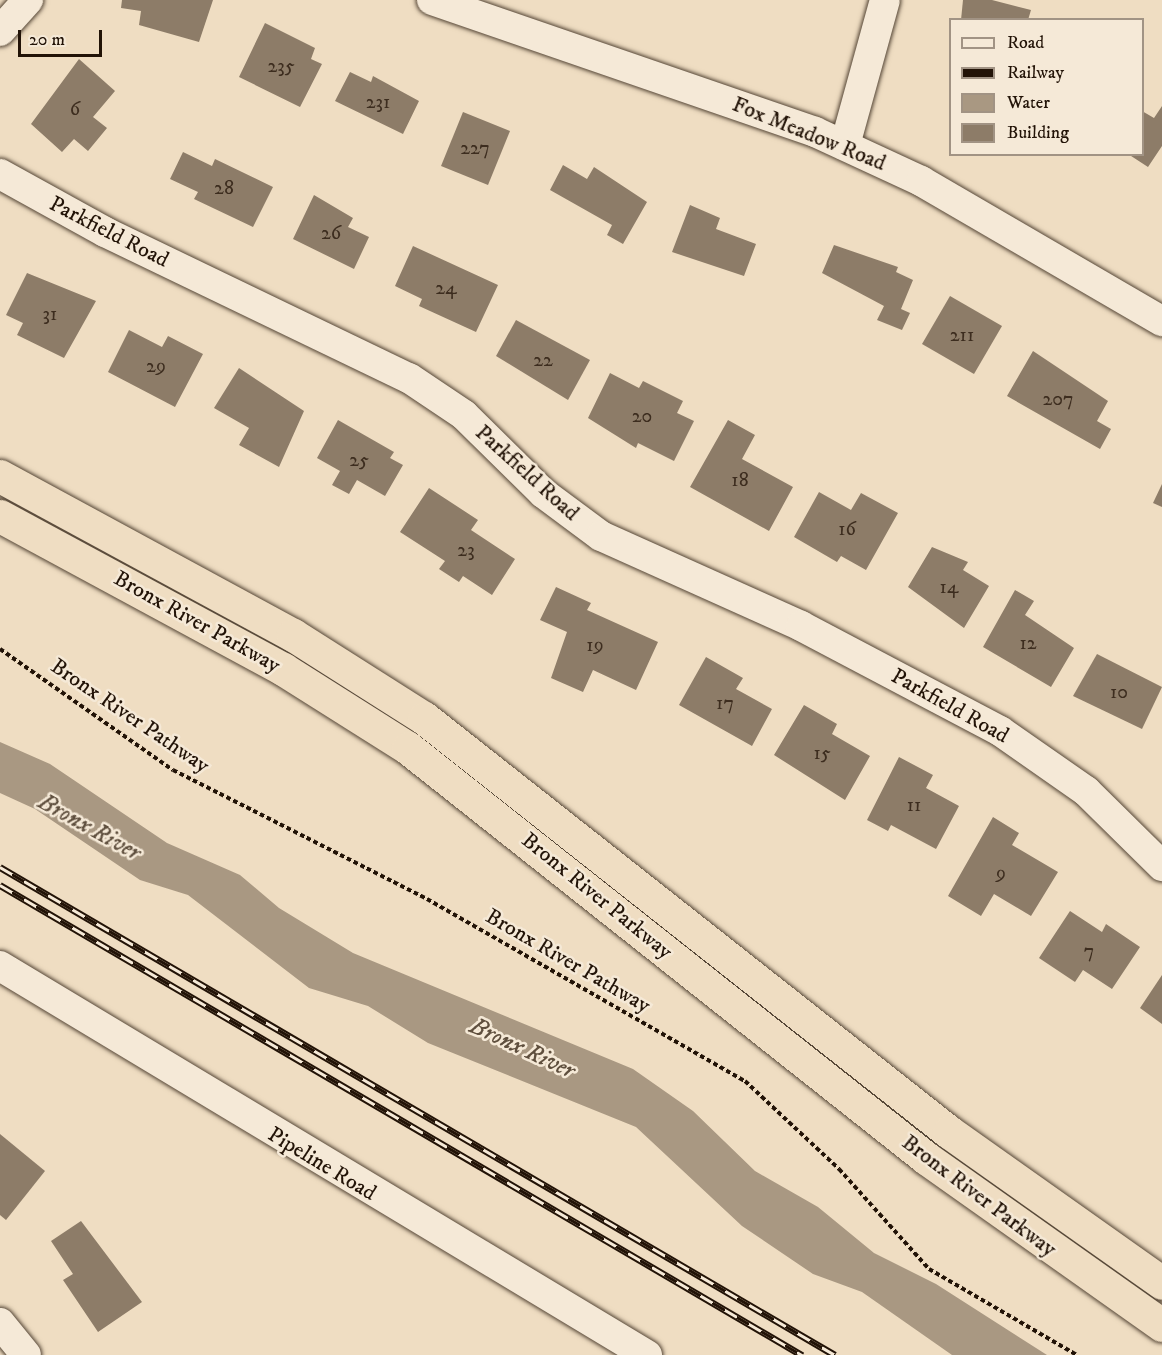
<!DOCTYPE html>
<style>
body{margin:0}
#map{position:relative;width:1162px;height:1355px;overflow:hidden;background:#efddc2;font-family:"IM FELL DW Pica",serif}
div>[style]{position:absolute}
.water>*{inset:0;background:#a99882}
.building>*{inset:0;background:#8d7c68}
.path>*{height:4px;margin-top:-2px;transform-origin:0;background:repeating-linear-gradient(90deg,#221307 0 4.5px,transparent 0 7.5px)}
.roads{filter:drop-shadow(0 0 2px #554636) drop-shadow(0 0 2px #554636)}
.minor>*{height:30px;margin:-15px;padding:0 15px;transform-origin:15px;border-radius:15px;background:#f5e9d7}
.highway>*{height:33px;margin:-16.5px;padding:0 16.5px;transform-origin:16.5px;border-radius:16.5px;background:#efddc2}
.rail>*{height:7px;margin-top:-3.5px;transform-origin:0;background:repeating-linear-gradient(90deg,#f5e9d7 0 14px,#221307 0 28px);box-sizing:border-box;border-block:2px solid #221307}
span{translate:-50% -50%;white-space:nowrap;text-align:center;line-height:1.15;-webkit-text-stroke:5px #f5e9d7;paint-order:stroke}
.number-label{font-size:20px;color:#3d2d1f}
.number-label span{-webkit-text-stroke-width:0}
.street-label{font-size:22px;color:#221307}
.water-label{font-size:24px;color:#5f4f3e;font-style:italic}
.legend{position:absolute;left:949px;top:18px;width:195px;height:138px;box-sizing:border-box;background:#f5e9d7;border:2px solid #a19384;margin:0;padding:8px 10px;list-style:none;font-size:18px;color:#221307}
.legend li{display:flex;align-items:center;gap:12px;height:30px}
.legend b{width:30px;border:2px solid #a19384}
.scale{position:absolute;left:18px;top:30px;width:84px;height:27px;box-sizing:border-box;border:3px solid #221307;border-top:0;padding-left:8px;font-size:18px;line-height:21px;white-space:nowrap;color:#221307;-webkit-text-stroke:4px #f5e9d7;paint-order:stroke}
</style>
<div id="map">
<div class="water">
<div style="clip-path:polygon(0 742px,50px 764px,167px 843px,240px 875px,279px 908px,353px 953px,633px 1069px,693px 1111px,755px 1171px,818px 1207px,874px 1253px,936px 1284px,1047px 1355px,952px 1355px,862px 1292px,813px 1274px,742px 1226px,636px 1127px,428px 1043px,368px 1006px,309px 988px,188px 895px,140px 880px,35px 809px,0 793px)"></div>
</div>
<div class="building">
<div style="clip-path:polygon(122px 0,213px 0,199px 42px,139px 25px,141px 11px,121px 8px)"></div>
<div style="clip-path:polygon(963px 0,992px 0,1031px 10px,1028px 20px,961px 20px)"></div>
<div style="clip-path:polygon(265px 23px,315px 48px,311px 59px,322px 64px,300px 107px,239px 77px)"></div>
<div style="clip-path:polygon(79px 59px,115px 91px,93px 117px,107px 128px,88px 151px,74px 139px,62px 152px,31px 124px)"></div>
<div style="clip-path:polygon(350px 72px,371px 82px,373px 76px,419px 101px,403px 134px,335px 101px)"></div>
<div style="clip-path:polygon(1162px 106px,1162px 146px,1148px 167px,1128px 154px,1142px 154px,1142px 111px,1154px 118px)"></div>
<div style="clip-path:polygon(463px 112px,510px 131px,488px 185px,441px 166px)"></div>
<div style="clip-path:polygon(183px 152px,212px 166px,215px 159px,273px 187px,253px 227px,194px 199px,198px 192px,170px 179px)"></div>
<div style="clip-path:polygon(563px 165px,587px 179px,594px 167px,647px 202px,623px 244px,607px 235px,612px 225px,550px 190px)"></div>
<div style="clip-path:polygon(314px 195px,353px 218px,348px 227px,369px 237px,354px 269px,293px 239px)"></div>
<div style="clip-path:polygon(690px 205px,720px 218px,716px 229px,756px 244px,744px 276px,672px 252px)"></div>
<div style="clip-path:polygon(834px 245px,898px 267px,896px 272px,913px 280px,901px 309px,910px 313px,902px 330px,877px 320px,884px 306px,822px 273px)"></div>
<div style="clip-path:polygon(413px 246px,498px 285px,476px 332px,419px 306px,422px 299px,395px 286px)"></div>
<div style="clip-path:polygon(27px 273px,96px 301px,64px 358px,17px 335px,23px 323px,6px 315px)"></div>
<div style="clip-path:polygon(950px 296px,1002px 326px,974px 374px,922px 344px)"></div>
<div style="clip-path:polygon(516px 320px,590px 360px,568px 400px,496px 356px)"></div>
<div style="clip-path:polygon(129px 330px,162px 347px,168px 336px,203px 354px,175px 407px,108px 372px)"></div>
<div style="clip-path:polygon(1033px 351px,1108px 401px,1097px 421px,1111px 429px,1100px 449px,1007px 396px)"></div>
<div style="clip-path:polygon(239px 368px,304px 411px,279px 467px,239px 445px,249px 428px,214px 408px)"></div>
<div style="clip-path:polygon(610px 373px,639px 388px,643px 381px,683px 401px,677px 413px,694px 421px,674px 461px,638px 443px,636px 448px,588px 418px)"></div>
<div style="clip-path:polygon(338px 420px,394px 452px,390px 458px,403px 465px,385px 496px,357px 480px,349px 494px,332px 485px,340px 471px,317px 458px)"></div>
<div style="clip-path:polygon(728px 420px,755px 435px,742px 459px,793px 487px,769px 531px,690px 487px)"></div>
<div style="clip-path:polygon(1162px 484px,1162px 507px,1153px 503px)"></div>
<div style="clip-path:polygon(429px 488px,478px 520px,471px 530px,515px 559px,492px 595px,463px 576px,459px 582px,439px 569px,445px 561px,400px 532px)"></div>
<div style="clip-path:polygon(819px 492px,851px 510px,861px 493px,898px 513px,866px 570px,841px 556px,837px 562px,794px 537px)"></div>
<div style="clip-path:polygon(932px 547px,968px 562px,963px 570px,989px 586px,964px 628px,908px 587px)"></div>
<div style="clip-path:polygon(556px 587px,591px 603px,587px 610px,658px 642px,636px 690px,593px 670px,583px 692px,551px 678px,567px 632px,540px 620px)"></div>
<div style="clip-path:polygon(1015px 590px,1034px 601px,1025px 615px,1074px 648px,1051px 687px,983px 647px)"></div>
<div style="clip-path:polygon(1097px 654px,1162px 687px,1142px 729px,1073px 696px)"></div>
<div style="clip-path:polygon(706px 657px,743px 678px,736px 689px,772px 709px,752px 746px,679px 705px)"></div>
<div style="clip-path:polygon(804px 705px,837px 724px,832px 734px,870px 756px,845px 800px,774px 755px)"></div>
<div style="clip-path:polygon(899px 757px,933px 775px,926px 788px,959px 806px,936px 849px,891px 825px,888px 831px,867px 820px)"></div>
<div style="clip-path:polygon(993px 817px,1019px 833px,1012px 845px,1058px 872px,1031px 916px,994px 894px,981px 916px,948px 896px)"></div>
<div style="clip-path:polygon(1070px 911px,1102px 932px,1106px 924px,1140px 947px,1112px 989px,1083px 970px,1075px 982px,1039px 958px)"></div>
<div style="clip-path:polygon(1162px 975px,1162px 1024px,1140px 1008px)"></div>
<div style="clip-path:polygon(0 1134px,45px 1171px,6px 1220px,0 1215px)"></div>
<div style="clip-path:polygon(81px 1221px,142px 1302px,98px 1332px,63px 1280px,73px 1274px,51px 1241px)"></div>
</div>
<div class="path">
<div style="left:0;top:649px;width:211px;rotate:35deg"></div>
<div style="left:173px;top:770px;width:285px;rotate:26.9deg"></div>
<div style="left:427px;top:899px;width:366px;rotate:29.8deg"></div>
<div style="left:745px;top:1081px;width:129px;rotate:43.1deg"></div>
<div style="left:839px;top:1169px;width:135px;rotate:48deg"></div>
<div style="left:929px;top:1269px;width:171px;rotate:30.2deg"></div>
</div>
<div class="roads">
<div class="minor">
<div style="left:432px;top:0;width:405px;rotate:19deg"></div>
<div style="left:815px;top:132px;width:117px;rotate:24.8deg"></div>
<div style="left:921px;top:181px;width:279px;rotate:30.2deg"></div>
<div style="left:0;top:31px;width:42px;rotate:-47.9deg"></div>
<div style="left:845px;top:145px;width:150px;rotate:-74.6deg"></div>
<div style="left:0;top:174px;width:120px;rotate:28.9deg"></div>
<div style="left:105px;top:232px;width:337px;rotate:25.7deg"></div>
<div style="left:409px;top:378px;width:66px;rotate:33.9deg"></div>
<div style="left:464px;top:415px;width:111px;rotate:44.6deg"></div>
<div style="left:543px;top:493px;width:72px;rotate:36.6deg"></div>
<div style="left:601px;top:536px;width:219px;rotate:24.2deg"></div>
<div style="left:801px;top:626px;width:225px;rotate:27.8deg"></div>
<div style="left:1000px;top:731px;width:105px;rotate:34.9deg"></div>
<div style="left:1086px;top:791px;width:107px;rotate:44.6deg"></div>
<div style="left:0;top:966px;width:755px;rotate:31.02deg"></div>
<div style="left:0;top:1323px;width:41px;rotate:50.9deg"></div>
</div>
<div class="highway">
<div style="left:0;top:476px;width:333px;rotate:28.5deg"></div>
<div style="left:293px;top:635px;width:155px;rotate:32.4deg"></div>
<div style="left:424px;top:718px;width:669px;rotate:38.26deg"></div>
<div style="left:949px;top:1132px;width:261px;rotate:35.3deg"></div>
<div style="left:0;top:516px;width:322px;rotate:28.4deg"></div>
<div style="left:283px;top:669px;width:148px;rotate:32.3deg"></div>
<div style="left:408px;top:748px;width:661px;rotate:38.36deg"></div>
<div style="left:926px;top:1158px;width:289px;rotate:35.3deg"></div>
</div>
</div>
<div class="rail">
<div style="left:0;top:867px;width:967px;rotate:30.3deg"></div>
<div style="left:0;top:885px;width:930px;rotate:30.37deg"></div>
</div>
<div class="number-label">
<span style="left:281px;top:66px">235</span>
<span style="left:378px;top:102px">231</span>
<span style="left:75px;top:109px">6</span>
<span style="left:475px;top:148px">227</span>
<span style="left:224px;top:188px">28</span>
<span style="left:331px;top:233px">26</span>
<span style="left:446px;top:288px">24</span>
<span style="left:50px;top:314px">31</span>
<span style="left:962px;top:335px">211</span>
<span style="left:543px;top:360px">22</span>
<span style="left:156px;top:366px">29</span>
<span style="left:1058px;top:399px">207</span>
<span style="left:642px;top:416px">20</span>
<span style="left:359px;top:460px">25</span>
<span style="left:740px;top:480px">18</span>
<span style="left:847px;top:529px">16</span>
<span style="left:466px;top:550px">23</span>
<span style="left:949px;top:587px">14</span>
<span style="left:1028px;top:643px">12</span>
<span style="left:595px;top:645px">19</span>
<span style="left:1119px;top:692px">10</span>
<span style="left:725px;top:703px">17</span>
<span style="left:822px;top:753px">15</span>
<span style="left:914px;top:805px">11</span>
<span style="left:1001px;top:873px">9</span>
<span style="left:1089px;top:951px">7</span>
</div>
<div class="street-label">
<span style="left:809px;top:134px;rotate:22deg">Fox Meadow Road</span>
<span style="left:109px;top:232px;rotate:27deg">Parkfield Road</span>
<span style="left:527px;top:473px;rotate:42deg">Parkfield Road</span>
<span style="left:197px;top:622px;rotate:29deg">Bronx River Parkway</span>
<span style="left:950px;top:706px;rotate:29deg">Parkfield Road</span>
<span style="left:130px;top:716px;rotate:34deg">Bronx River Pathway</span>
<span style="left:597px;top:896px;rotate:39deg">Bronx River Parkway</span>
<span style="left:568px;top:961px;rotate:30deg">Bronx River Pathway</span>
<span style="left:322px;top:1164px;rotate:31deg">Pipeline Road</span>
<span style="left:979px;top:1196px;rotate:37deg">Bronx River Parkway</span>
</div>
<div class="water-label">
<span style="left:89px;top:828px;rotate:29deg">Bronx River</span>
<span style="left:522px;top:1049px;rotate:25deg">Bronx River</span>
</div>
<ul class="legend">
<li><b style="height:8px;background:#f5e9d7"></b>Road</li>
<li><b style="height:8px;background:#221307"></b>Railway</li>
<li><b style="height:16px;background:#a99882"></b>Water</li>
<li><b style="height:16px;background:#8d7c68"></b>Building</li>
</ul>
<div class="scale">20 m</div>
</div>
